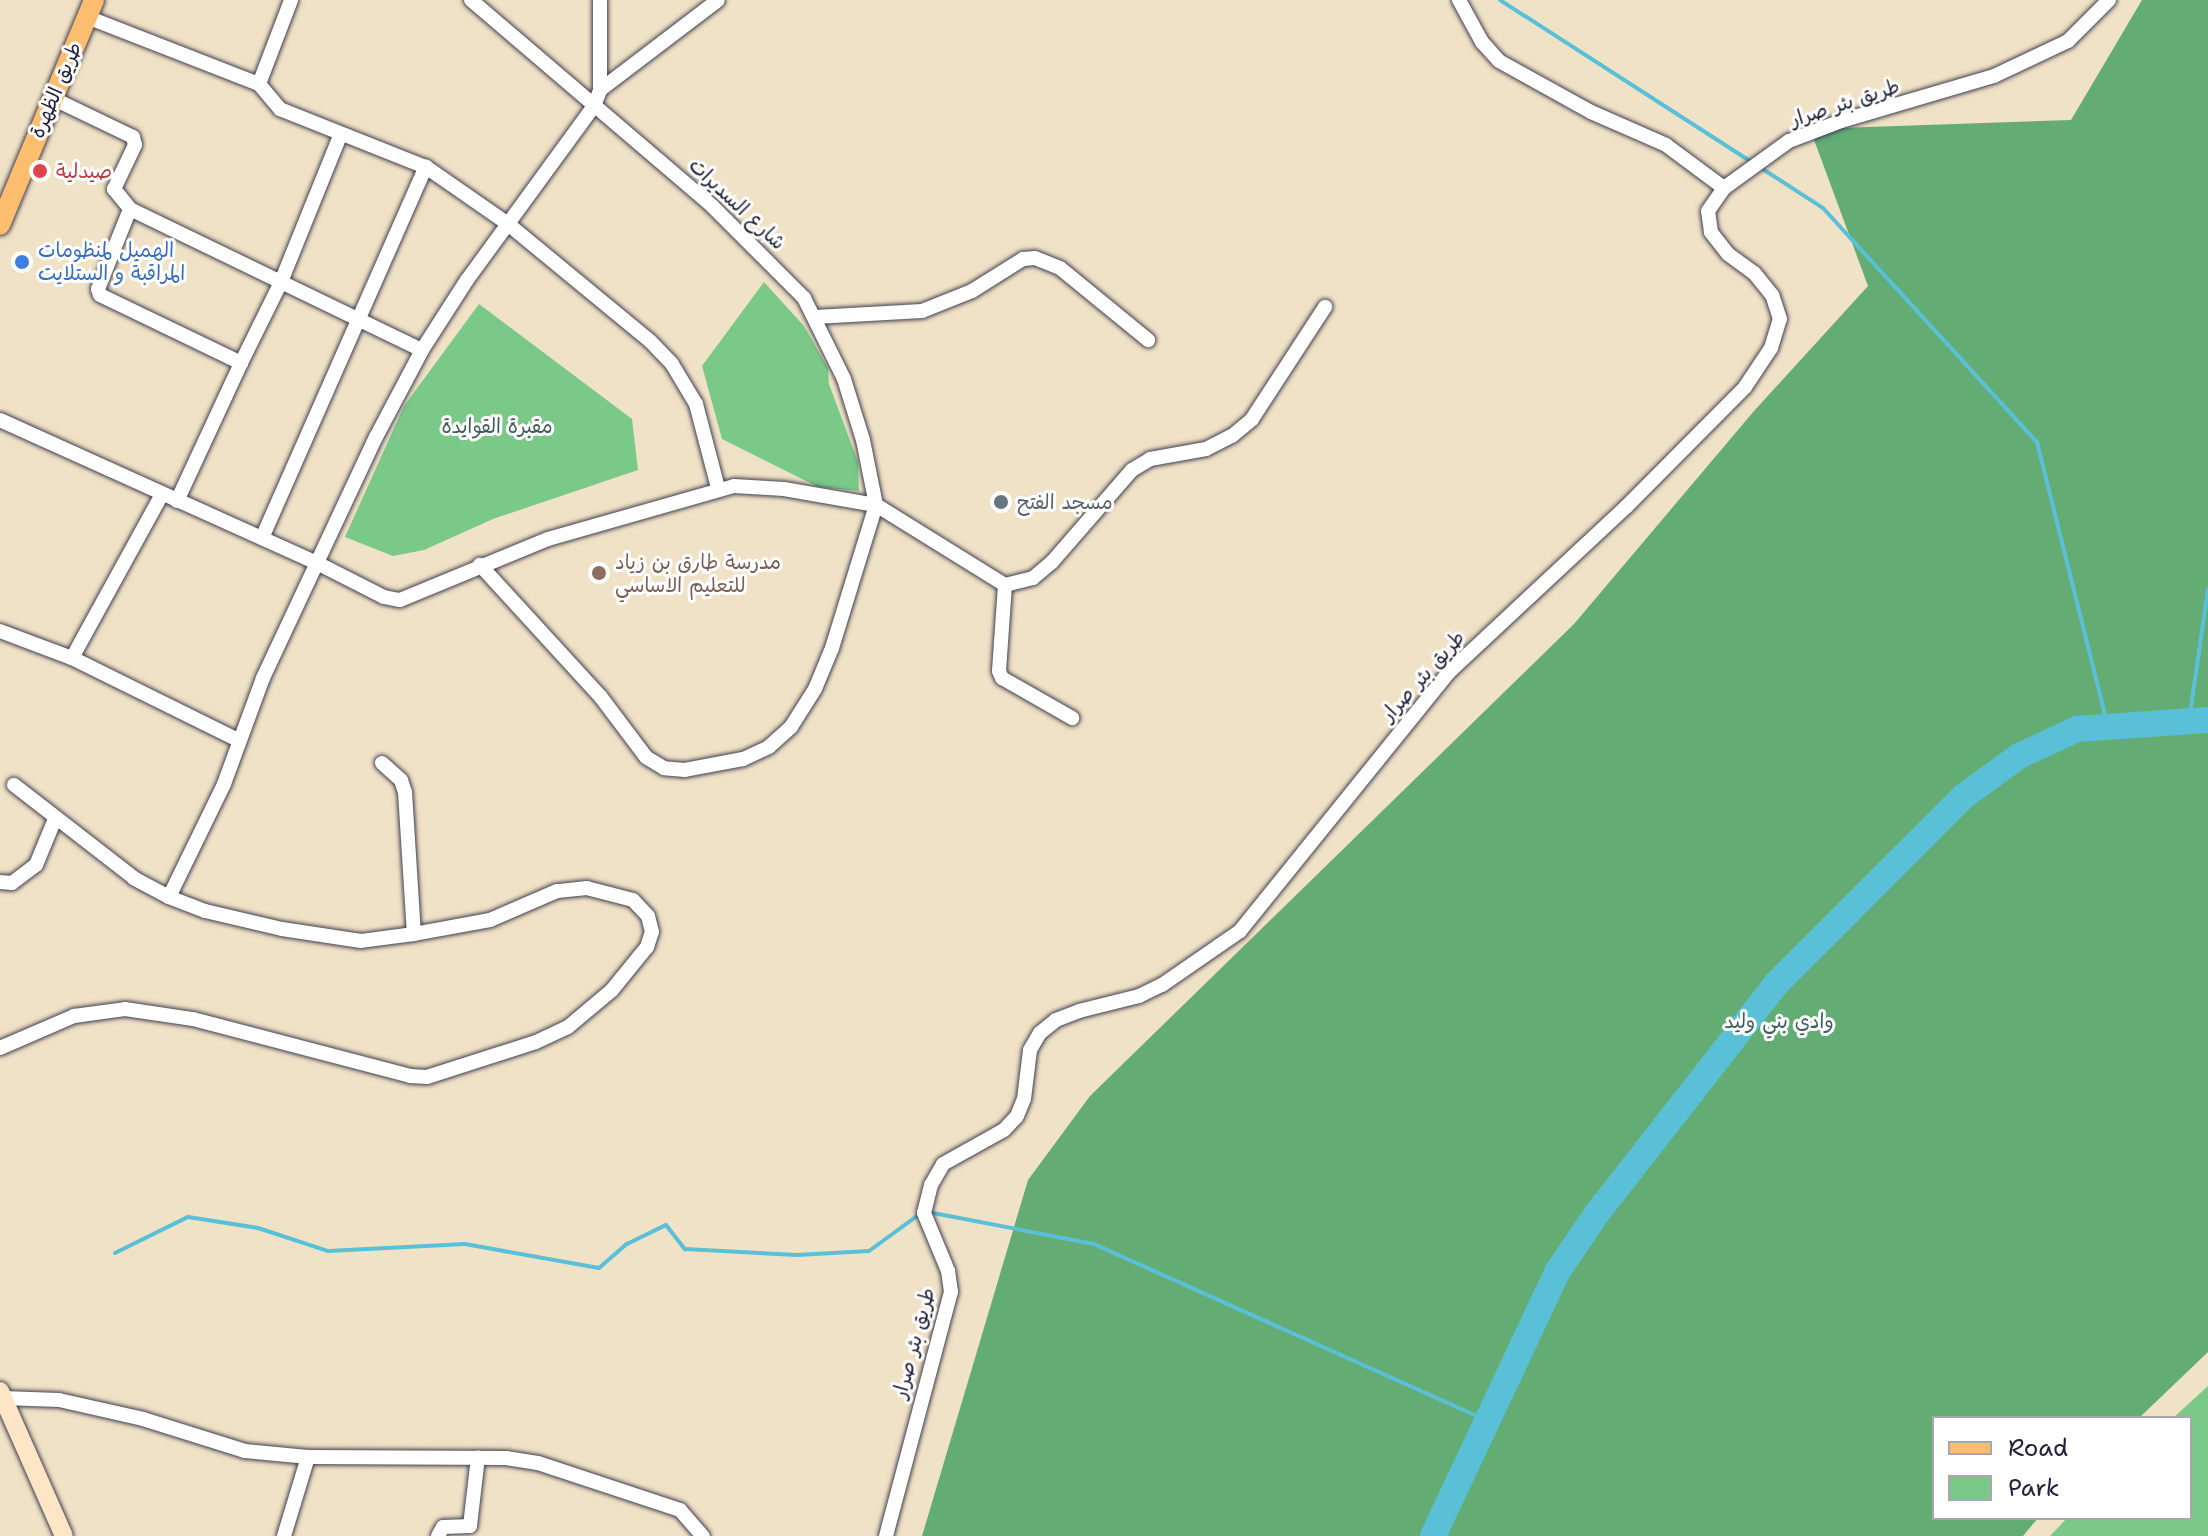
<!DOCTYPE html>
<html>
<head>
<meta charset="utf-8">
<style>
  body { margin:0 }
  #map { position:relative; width:2208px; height:1536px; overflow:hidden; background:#f0e2c6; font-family:"Shantell Sans","Playpen Sans Arabic",sans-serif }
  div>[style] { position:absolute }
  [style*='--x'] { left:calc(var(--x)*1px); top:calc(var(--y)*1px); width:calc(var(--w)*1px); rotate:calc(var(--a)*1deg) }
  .green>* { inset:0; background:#7ac989 }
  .forest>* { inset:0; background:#63ad75 }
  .stream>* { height:4px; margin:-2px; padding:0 2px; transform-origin:2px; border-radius:2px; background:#5ac0d8 }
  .river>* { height:26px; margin:-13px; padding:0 13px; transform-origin:13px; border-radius:13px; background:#5ac0d8 }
  .roads { filter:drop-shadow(0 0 2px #413f50) drop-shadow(0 0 2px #413f50) }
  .street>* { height:14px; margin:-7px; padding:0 7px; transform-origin:7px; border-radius:7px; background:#fff }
  .secondary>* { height:18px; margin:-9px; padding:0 9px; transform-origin:9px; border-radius:9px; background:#fee5c5 }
  .primary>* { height:20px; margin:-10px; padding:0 10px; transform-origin:10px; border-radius:10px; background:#fcbd6f }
  .dots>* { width:22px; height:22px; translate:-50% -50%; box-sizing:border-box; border:4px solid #fff; border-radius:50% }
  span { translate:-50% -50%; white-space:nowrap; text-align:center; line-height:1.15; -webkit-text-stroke:6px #fff; paint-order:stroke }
  .street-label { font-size:20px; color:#22223b }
  .health-label { font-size:20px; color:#be3a42 }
  .left { translate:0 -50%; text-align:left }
  .shop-label { font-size:20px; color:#366cbe }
  .park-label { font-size:20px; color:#415c56 }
  .worship-label { font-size:20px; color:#5b616d }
  .education-label { font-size:20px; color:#785e54 }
  .legend { position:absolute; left:1932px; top:1416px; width:260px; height:104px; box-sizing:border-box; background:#fff; border:2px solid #a7a7b1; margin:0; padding:10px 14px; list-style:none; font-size:24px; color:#22223b }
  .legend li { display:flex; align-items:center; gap:16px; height:40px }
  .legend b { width:40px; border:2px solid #a7a7b1 }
</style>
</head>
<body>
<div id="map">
  <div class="green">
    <i style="clip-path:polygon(764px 282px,804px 326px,828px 368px,829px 384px,858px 462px,859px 491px,818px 487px,722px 439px,702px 366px)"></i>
    <i style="clip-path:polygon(479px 304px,632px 419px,638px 470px,493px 519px,424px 550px,393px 556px,345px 537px,404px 406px)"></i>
    <i style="clip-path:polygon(2208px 1386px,2208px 1536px,2050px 1536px,2067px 1518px,2190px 1518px,2190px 1418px,2173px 1418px)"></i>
  </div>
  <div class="forest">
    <i style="clip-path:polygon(2142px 0,2208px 0,2208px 1352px,2139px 1418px,1934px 1418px,1934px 1518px,2038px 1518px,2023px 1536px,922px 1536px,1028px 1180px,1090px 1096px,1574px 624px,1754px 411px,1868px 286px,1810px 129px,2071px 120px)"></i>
  </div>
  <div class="stream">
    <i style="--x:1500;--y:0;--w:301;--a:32.8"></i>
    <i style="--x:1761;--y:168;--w:74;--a:32.8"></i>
    <i style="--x:1823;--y:208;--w:317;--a:47.6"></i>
    <i style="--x:2037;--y:442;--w:294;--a:76"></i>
    <i style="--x:2189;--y:721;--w:133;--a:-81.8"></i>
    <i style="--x:928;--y:1212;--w:169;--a:10.9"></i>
    <i style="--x:1094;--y:1244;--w:430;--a:24.2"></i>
    <i style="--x:115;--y:1253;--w:81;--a:-26.3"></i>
    <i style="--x:188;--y:1217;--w:71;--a:8.9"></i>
    <i style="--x:258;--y:1228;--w:74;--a:18.2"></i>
    <i style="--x:328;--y:1251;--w:137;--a:-2.9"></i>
    <i style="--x:465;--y:1244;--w:136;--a:10.2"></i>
    <i style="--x:599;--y:1268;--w:37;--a:-41"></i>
    <i style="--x:627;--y:1244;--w:43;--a:-26"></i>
    <i style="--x:666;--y:1225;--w:31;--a:52"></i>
    <i style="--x:685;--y:1249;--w:112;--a:3.1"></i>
    <i style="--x:797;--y:1255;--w:72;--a:-3.2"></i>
    <i style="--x:869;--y:1251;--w:63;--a:-36"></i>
  </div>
  <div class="river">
    <i style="--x:1433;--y:1536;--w:292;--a:-64.8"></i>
    <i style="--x:1557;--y:1272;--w:73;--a:-55.7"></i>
    <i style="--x:1598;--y:1212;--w:289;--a:-52"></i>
    <i style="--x:1776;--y:984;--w:266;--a:-45"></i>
    <i style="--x:1964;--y:796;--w:68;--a:-36"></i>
    <i style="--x:2019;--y:756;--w:64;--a:-25"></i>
    <i style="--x:2077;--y:729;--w:131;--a:-3.9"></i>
  </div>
  <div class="roads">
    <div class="street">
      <i style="--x:471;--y:0;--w:318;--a:40.5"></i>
      <i style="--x:713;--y:207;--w:129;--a:45"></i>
      <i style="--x:804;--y:298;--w:90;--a:63.7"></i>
      <i style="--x:844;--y:379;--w:64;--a:72.7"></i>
      <i style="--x:863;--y:440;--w:66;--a:78.7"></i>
      <i style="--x:876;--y:505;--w:150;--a:107.1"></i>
      <i style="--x:832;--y:648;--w:44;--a:112.5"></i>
      <i style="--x:815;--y:689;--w:45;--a:122.3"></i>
      <i style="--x:791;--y:727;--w:30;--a:138"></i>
      <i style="--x:769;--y:747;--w:29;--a:155"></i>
      <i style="--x:743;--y:759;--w:59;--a:169.3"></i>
      <i style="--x:685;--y:770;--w:21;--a:-175"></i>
      <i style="--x:664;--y:768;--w:21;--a:-149"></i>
      <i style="--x:646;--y:757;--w:76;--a:-127"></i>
      <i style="--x:600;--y:696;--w:178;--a:-132.5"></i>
      <i style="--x:1459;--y:0;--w:48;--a:61.3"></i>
      <i style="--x:1482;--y:42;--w:25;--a:48"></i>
      <i style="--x:1499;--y:61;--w:105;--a:29"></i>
      <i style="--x:1591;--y:112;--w:82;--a:23.7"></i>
      <i style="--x:1666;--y:145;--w:72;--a:36.6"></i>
      <i style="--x:87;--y:17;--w:185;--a:21.3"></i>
      <i style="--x:259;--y:84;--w:33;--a:50"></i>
      <i style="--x:280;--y:109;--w:157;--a:21.7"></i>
      <i style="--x:426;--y:167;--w:100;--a:34.8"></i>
      <i style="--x:508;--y:224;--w:185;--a:39.5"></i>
      <i style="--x:651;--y:342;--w:30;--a:46"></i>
      <i style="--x:672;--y:364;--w:47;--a:59"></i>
      <i style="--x:696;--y:404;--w:87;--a:75.3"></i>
      <i style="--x:259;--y:84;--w:90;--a:-69.1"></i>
      <i style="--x:600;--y:90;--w:148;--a:-37.3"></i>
      <i style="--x:52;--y:98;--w:90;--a:25.7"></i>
      <i style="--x:133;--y:137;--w:8;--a:76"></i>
      <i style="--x:135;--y:145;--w:49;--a:115.5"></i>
      <i style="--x:114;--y:189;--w:26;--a:51"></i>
      <i style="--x:130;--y:209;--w:324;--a:25.8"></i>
      <i style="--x:130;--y:209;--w:86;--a:111.8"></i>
      <i style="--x:98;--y:289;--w:6;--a:72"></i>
      <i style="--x:100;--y:295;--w:157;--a:25.7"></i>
      <i style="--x:241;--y:363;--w:90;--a:-63.7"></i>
      <i style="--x:281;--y:282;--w:157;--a:-68"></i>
      <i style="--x:815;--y:317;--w:107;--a:-3.2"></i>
      <i style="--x:922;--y:311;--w:54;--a:-21.8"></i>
      <i style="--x:972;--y:291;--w:60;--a:-32.1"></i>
      <i style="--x:1023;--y:259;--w:12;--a:-5"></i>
      <i style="--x:1035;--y:258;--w:27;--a:22"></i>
      <i style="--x:1060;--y:268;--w:114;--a:39.3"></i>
      <i style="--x:0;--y:420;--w:348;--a:24.3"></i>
      <i style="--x:317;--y:563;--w:75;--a:26.9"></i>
      <i style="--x:384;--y:597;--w:16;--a:11"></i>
      <i style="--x:400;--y:600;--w:160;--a:-22.4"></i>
      <i style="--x:548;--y:539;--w:193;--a:-15.9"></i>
      <i style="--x:734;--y:486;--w:50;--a:3.4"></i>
      <i style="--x:784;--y:489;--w:93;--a:9.9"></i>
      <i style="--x:876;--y:505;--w:152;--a:31.8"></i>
      <i style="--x:1005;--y:585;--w:29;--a:-14"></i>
      <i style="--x:1033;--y:578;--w:25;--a:-40"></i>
      <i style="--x:1052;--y:562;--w:122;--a:-49"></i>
      <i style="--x:1132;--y:470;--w:21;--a:-31"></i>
      <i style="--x:1150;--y:459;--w:57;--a:-10.1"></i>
      <i style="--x:1206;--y:449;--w:29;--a:-27"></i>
      <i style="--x:1232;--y:436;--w:26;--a:-40"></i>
      <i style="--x:1252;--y:419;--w:134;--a:-56.9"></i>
      <i style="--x:177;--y:501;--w:152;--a:-65.1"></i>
      <i style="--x:262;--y:538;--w:406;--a:-66.2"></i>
      <i style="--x:1005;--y:585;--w:86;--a:94"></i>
      <i style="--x:999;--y:671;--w:8;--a:67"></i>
      <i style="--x:1002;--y:678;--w:81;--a:29.7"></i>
      <i style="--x:0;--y:631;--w:77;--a:20.6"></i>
      <i style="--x:72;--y:658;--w:187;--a:-61.2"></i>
      <i style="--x:72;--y:658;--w:185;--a:26.3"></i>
      <i style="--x:382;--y:763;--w:25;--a:42"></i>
      <i style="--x:401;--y:780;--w:13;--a:72"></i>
      <i style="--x:405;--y:792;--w:142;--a:86.4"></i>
      <i style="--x:0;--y:882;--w:12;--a:5"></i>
      <i style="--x:12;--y:883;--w:30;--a:-37"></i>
      <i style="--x:36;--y:865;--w:50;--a:-67.6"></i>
      <i style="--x:169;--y:897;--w:126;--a:-64"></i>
      <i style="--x:224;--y:784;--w:113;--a:-69.8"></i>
      <i style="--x:263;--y:678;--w:266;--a:-64.9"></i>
      <i style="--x:376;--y:437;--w:98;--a:-62.1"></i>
      <i style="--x:422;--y:350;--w:83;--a:-57.3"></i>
      <i style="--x:467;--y:280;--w:215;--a:-53.9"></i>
      <i style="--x:594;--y:106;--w:17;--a:-69"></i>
      <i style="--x:600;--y:90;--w:90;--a:-90"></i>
      <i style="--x:0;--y:1048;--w:81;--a:-23.4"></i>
      <i style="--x:74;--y:1016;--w:51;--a:-7.8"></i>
      <i style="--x:125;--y:1009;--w:69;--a:8.4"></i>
      <i style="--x:193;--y:1019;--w:224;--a:14.7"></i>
      <i style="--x:410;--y:1076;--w:17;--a:3"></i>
      <i style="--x:427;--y:1077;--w:114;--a:-17.8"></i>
      <i style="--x:536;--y:1042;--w:35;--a:-25"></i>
      <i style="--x:568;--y:1027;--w:57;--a:-40.1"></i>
      <i style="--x:612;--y:990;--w:55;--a:-50.9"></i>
      <i style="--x:647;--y:947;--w:16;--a:-72"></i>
      <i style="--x:652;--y:932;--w:16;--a:-104"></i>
      <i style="--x:648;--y:916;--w:22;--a:-133"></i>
      <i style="--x:633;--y:900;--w:48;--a:-165.4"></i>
      <i style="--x:587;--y:888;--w:30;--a:174"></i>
      <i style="--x:557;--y:891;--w:73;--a:156.6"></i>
      <i style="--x:490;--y:920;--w:77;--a:169.6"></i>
      <i style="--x:414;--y:934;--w:53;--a:172.5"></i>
      <i style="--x:361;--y:941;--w:80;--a:-171.4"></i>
      <i style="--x:282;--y:929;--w:79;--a:-166.8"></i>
      <i style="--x:205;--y:911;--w:39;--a:-159"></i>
      <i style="--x:169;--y:897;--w:40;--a:-152"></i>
      <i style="--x:134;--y:878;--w:152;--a:-142.2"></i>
      <i style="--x:3;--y:1398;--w:56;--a:2"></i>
      <i style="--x:59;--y:1400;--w:86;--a:12.7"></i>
      <i style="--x:143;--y:1419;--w:107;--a:17.4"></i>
      <i style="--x:245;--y:1451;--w:63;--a:5.4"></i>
      <i style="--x:308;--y:1457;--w:83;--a:106.9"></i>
      <i style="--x:308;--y:1457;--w:198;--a:0.3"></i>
      <i style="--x:506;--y:1458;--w:32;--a:9"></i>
      <i style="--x:538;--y:1463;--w:150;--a:18.3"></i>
      <i style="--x:680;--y:1510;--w:35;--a:49"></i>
      <i style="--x:438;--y:1536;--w:10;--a:-61"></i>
      <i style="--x:443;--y:1527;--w:27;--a:-2"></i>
      <i style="--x:470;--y:1526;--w:69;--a:-83.4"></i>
      <i style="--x:886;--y:1536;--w:253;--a:-75.1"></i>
      <i style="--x:951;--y:1292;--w:21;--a:-98"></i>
      <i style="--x:948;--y:1271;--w:63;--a:-112.5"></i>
      <i style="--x:924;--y:1213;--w:29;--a:-76"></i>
      <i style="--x:931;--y:1185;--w:24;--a:-60"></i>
      <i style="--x:943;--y:1164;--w:70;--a:-29.1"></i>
      <i style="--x:1004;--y:1130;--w:19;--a:-47"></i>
      <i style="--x:1017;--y:1116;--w:18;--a:-68"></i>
      <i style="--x:1024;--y:1099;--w:49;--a:-83"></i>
      <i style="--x:1030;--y:1050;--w:20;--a:-60"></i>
      <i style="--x:1040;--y:1033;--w:21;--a:-39"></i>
      <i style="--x:1056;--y:1020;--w:25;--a:-21"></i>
      <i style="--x:1079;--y:1011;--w:62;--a:-14"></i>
      <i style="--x:1139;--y:996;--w:25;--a:-26"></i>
      <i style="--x:1162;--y:985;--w:95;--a:-34.7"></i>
      <i style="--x:1240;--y:931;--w:334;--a:-51.1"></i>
      <i style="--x:1450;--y:671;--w:241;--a:-43"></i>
      <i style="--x:1626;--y:507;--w:169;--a:-45.2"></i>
      <i style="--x:1745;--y:387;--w:47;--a:-56.3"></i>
      <i style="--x:1771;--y:348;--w:30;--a:-73"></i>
      <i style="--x:1780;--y:319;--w:25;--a:-108"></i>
      <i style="--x:1772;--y:295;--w:28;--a:-129"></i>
      <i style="--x:1754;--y:273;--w:32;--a:-144"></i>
      <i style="--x:1728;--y:254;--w:28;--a:-128"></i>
      <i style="--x:1711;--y:232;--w:21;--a:-98"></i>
      <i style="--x:1708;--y:211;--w:28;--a:-55"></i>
      <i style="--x:1724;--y:188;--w:80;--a:-35.9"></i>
      <i style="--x:1789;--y:141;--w:56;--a:-21"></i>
      <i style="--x:1841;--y:121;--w:159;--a:-16.4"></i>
      <i style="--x:1994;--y:76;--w:82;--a:-25.3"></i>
      <i style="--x:2068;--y:41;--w:58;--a:-45"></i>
    </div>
    <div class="secondary">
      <i style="--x:0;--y:1391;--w:158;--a:66.2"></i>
    </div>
    <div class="primary">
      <i style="--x:0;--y:225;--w:244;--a:-67.3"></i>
    </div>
  </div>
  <div class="dots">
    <i style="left:40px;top:171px;background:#e0444e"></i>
    <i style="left:22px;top:262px;background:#3f7fe0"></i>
    <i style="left:1001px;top:502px;background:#6b7280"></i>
    <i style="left:599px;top:573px;background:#8d6e63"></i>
  </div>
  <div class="street-label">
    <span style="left:56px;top:90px;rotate:-67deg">طريق الظهرة</span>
    <span style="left:1845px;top:103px;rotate:-18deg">طريق بئر صرار</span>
    <span style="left:737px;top:204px;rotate:43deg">شارع السديرات</span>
    <span style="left:1423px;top:676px;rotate:-48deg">طريق بئر صرار</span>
    <span style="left:914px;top:1343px;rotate:-75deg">طريق بئر صرار</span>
  </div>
  <div class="health-label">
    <span class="left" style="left:56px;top:171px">صيدلية</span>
  </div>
  <div class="shop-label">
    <span class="left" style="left:38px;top:262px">الهميل لمنظومات<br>المراقبة و الستلايت</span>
  </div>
  <div class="park-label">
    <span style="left:497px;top:426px">مقبرة القوايدة</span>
    <span style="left:1779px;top:1021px">وادي بني وليد</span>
  </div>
  <div class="worship-label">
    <span class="left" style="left:1017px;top:502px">مسجد الفتح</span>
  </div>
  <div class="education-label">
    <span class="left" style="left:615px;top:574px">مدرسة طارق بن زياد<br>للتعليم الاساسي</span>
  </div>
  <ul class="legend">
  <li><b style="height:10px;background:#fcbd6f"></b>Road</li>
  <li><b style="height:22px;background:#7ac989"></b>Park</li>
  </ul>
</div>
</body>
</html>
